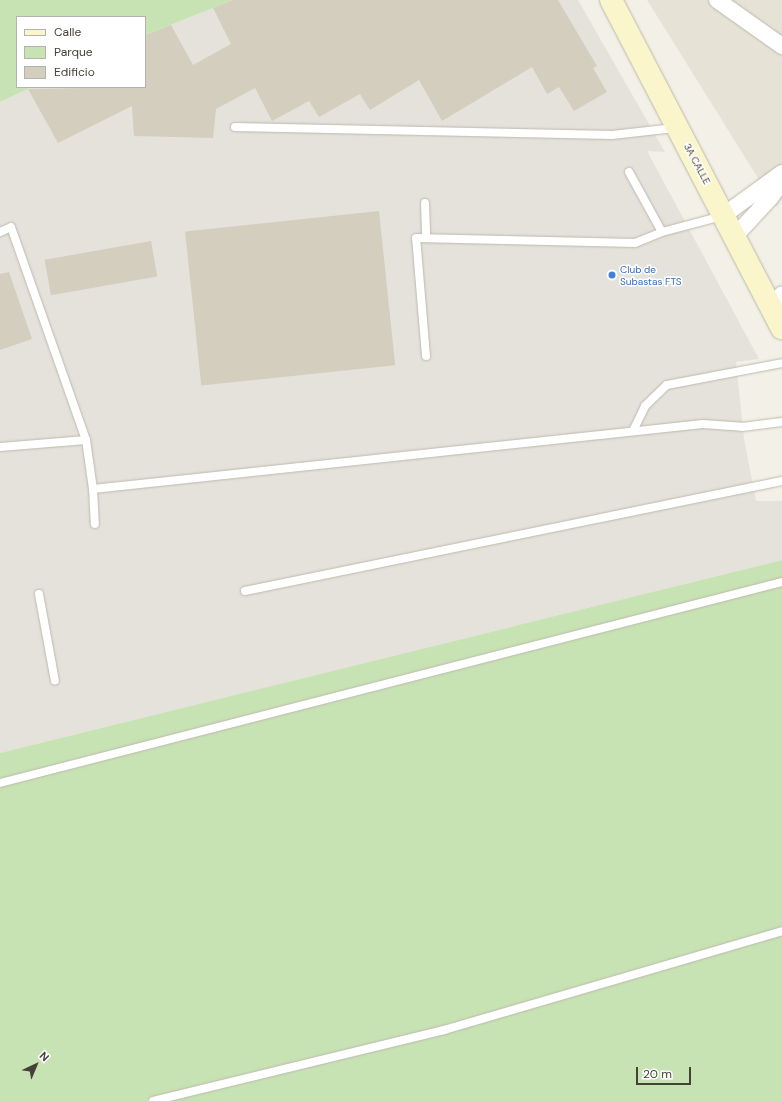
<!DOCTYPE html>
<html>
<head>
<meta charset="utf-8">
<style>
  body { margin:0 }
  #map { position:relative; width:782px; height:1101px; overflow:hidden; background:#f2f0e7; font-family:"DM Sans",sans-serif }
  div>[style] { position:absolute }
  [style*='--x'] { left:calc(var(--x)*1px); top:calc(var(--y)*1px); width:calc(var(--w)*1px); rotate:calc(var(--a)*1deg) }
  .residential>* { inset:0; background:#e6e3d6 }
  .industrial>* { inset:0; background:#e5e2dc }
  .green>* { inset:0; background:#c7e3b4 }
  .building>* { inset:0; background:#d3cebe; transform-origin:0 0 }
  .roads { filter:drop-shadow(0 0 1px #bdb9ab) drop-shadow(0 0 1px #bdb9ab) }
  .lane>* { height:8px; margin:-4px; padding:0 4px; transform-origin:4px; border-radius:4px; background:#fff }
  .street>* { height:16px; margin:-8px; padding:0 8px; transform-origin:8px; border-radius:8px; background:#fff }
  .secondary>* { height:22px; margin:-11px; padding:0 11px; transform-origin:11px; border-radius:11px; background:#faf5ca }
  .dots>* { width:11px; height:11px; translate:-50% -50%; box-sizing:border-box; border:2px solid #fff; border-radius:50% }
  span { translate:-50% -50%; white-space:nowrap; text-align:center; line-height:1.15; -webkit-text-stroke:3px #fff; paint-order:stroke }
  .street-label { font-size:10px; color:#454137 }
  .shop-label { font-size:10px; color:#366cbe }
  .left { translate:0 -50%; text-align:left }
  .legend { position:absolute; left:16px; top:16px; width:130px; height:72px; box-sizing:border-box; background:#fff; border:1px solid #b5b3af; margin:0; padding:5px 7px; list-style:none; font-size:12px; color:#454137 }
  .legend li { display:flex; align-items:center; gap:8px; height:20px }
  .legend b { width:20px; border:1px solid #b5b3af }
  .north { position:absolute; left:16px; top:1045px; width:40px; height:40px; -webkit-text-stroke:3px #fff; paint-order:stroke; rotate:44deg; font-size:11px; font-weight:700; line-height:16px; text-align:center; color:#454137 }
  .north::after { content:''; display:block; margin:auto; width:14px; height:18px; background:#454137; clip-path:polygon(50% 0,100% 100%,50% 72%,0 100%) }
  .scale { position:absolute; left:636px; top:1067px; width:55px; height:18px; box-sizing:border-box; border:2px solid #454137; border-top:0; padding-left:5px; font-size:12px; line-height:14px; white-space:nowrap; color:#454137; -webkit-text-stroke:3px #fff; paint-order:stroke }
</style>
</head>
<body>
<div id="map">
  <div class="residential">
    <i style="clip-path:polygon(647px 0,782px 0,782px 199px,776px 207px)"></i>
  </div>
  <div class="industrial">
    <i style="clip-path:polygon(233px 0,578px 0,665px 152px,647px 151px,759px 359px,736px 362px,744px 439px,756px 501px,782px 501px,782px 560px,0 753px,0 102px,32px 87px,145px 87px,145px 35px)"></i>
  </div>
  <div class="green">
    <i style="clip-path:polygon(0 0,233px 0,145px 35px,145px 17px,17px 17px,17px 87px,32px 87px,0 102px)"></i>
    <i style="clip-path:polygon(782px 560px,782px 1101px,0 1101px,0 753px)"></i>
  </div>
  <div class="building">
    <i style="clip-path:polygon(233px 0,558px 0,597px 66px,593px 68px,607px 92px,574px 111px,559px 87px,547px 94px,532px 67px,442px 121px,419px 80px,370px 110px,360px 94px,319px 117px,309px 101px,272px 121px,255px 88px,216px 109px,213px 138px,134px 136px,132px 106px,58px 143px,28px 89px,145px 87px,145px 35px,171px 25px,193px 65px,231px 44px,213px 8px)"></i>
    <i style="left:379px;top:211px;width:155px;height:195px;rotate:84deg"></i>
    <i style="left:151px;top:241px;width:36px;height:108px;rotate:80deg"></i>
    <i style="clip-path:polygon(9px 272px,32px 339px,0 350px,0 274px)"></i>
  </div>
  <div class="roads">
    <div class="lane">
      <i style="--x:235;--y:127;--w:377;--a:1.2"></i>
      <i style="--x:612;--y:135;--w:63;--a:-6.3"></i>
      <i style="--x:629;--y:172;--w:68;--a:61.2"></i>
      <i style="--x:662;--y:232;--w:62;--a:-14.9"></i>
      <i style="--x:425;--y:203;--w:35;--a:88"></i>
      <i style="--x:0;--y:232;--w:12;--a:-24"></i>
      <i style="--x:11;--y:227;--w:226;--a:70.6"></i>
      <i style="--x:86;--y:440;--w:86;--a:175.3"></i>
      <i style="--x:426;--y:356;--w:118;--a:-94.8"></i>
      <i style="--x:416;--y:238;--w:219;--a:1.3"></i>
      <i style="--x:635;--y:243;--w:29;--a:-22"></i>
      <i style="--x:633;--y:431;--w:28;--a:-64"></i>
      <i style="--x:645;--y:406;--w:30;--a:-44"></i>
      <i style="--x:667;--y:385;--w:117;--a:-10.8"></i>
      <i style="--x:86;--y:440;--w:49;--a:81.9"></i>
      <i style="--x:93;--y:489;--w:613;--a:-6.08"></i>
      <i style="--x:703;--y:424;--w:39;--a:4"></i>
      <i style="--x:742;--y:427;--w:40;--a:-7.1"></i>
      <i style="--x:93;--y:489;--w:35;--a:87"></i>
      <i style="--x:245;--y:591;--w:548;--a:-11.58"></i>
      <i style="--x:39;--y:594;--w:88;--a:79.6"></i>
      <i style="--x:0;--y:783;--w:807;--a:-14.41"></i>
      <i style="--x:153;--y:1101;--w:300;--a:-13.7"></i>
      <i style="--x:444;--y:1030;--w:352;--a:-16.3"></i>
    </div>
    <div class="street">
      <i style="--x:717;--y:0;--w:80;--a:35.3"></i>
      <i style="--x:724;--y:215;--w:72;--a:-35.9"></i>
      <i style="--x:735;--y:236;--w:53;--a:-47.3"></i>
      <i style="--x:771;--y:197;--w:19;--a:-55"></i>
      <i style="--x:772;--y:307;--w:16;--a:-52"></i>
    </div>
    <div class="secondary">
      <i style="--x:611;--y:0;--w:370;--a:62.5"></i>
    </div>
  </div>
  <div class="dots">
    <i style="left:612px;top:275px;background:#3f7fe0"></i>
  </div>
  <div class="street-label">
    <span style="left:697px;top:164px;rotate:62deg">3A CALLE</span>
  </div>
  <div class="shop-label">
    <span class="left" style="left:620px;top:275px">Club de<br>Subastas FTS</span>
  </div>
  <ul class="legend">
  <li><b style="height:5px;background:#faf5ca"></b>Calle</li>
  <li><b style="height:11px;background:#c7e3b4"></b>Parque</li>
  <li><b style="height:11px;background:#d3cebe"></b>Edificio</li>
  </ul>
  <div class="north">N</div>
  <div class="scale">20 m</div>
</div>
</body>
</html>
